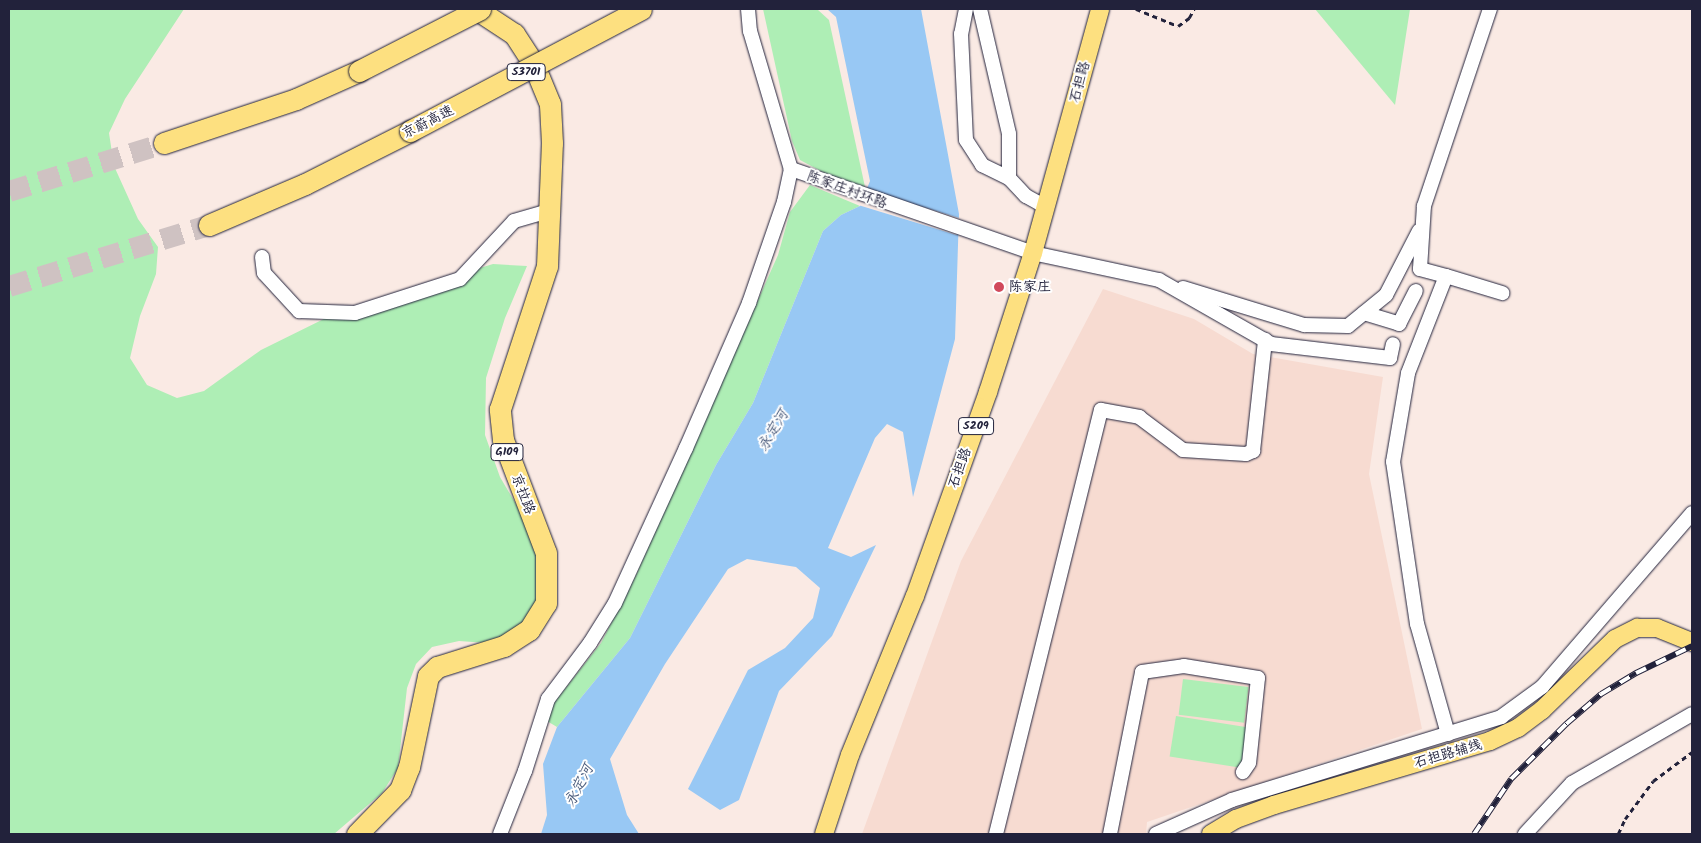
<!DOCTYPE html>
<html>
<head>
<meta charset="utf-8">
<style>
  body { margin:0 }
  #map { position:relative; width:1701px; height:843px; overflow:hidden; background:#faeae4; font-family:Kalam,"LXGW WenKai TC",sans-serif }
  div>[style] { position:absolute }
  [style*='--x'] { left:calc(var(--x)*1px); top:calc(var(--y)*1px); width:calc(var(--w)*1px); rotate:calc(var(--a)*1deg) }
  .built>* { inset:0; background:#f7dbd1 }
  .green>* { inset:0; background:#aeeeb5; transform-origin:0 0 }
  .water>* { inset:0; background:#98c8f4 }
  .pier>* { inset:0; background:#faeae4; transform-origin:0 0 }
  .highway-tunnel>* { height:21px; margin-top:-10.5px; transform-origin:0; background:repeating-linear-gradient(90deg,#cfc2c2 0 21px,transparent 0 32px) }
  .path>* { height:2.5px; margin-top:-1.25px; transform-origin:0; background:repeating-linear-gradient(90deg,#22223b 0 5px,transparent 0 9px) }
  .roads { filter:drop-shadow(0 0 1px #22223b) drop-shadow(0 0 1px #22223b) }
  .minor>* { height:14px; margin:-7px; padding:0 7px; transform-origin:7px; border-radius:7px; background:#fff }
  .major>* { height:18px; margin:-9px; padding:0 9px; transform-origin:9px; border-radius:9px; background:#fde080 }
  .highway>* { height:21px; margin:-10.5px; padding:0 10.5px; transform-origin:10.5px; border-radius:10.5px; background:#fde080 }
  .rail>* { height:5.5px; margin-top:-2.75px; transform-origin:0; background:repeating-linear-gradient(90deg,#fff 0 11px,#22223b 0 22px); box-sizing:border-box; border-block:1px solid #22223b }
  .bridges { filter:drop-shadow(0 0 1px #22223b) drop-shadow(0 0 1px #22223b) }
  .highway-bridge>* { height:21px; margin:-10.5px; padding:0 10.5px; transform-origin:10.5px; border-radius:10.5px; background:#fde080 }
  .dots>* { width:14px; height:14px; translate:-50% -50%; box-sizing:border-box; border:2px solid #fff; border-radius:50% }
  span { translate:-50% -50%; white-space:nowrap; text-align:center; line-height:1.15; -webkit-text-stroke:4px #fff; paint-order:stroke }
  .shield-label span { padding:1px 4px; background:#fff; border:1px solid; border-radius:4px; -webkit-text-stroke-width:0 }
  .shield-label { font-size:12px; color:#22223b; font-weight:700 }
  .street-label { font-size:14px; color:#22223b }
  .poi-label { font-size:14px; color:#22223b }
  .left { translate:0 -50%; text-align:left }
  .water-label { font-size:15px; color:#4b5c7c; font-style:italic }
  .frame { position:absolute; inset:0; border:10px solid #22223b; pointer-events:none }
</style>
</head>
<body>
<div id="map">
  <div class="built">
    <i style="clip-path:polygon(1103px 289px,1194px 319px,1253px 354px,1383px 377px,1369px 474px,1422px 729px,1147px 822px,1146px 834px,862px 834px,961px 561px)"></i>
  </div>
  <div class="green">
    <i style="clip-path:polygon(9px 9px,184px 9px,125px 99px,109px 133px,114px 166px,138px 219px,158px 247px,156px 274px,140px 316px,130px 358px,147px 385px,177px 398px,204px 391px,261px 350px,342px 310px,493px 264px,527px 266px,505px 318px,486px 378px,485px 435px,500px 477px,526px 521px,538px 562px,538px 604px,516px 633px,487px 643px,459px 641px,432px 647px,416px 664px,407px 688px,398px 768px,382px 793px,334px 834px,9px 834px)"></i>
    <i style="clip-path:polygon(763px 9px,817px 9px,829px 20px,865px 187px,832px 177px,800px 160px,792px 141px)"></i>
    <i style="clip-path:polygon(1315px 9px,1410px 9px,1395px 105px)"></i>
    <i style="clip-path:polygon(810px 185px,860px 206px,841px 215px,823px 231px,753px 403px,716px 465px,630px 638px,557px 727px,542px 718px,601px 643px,636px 575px,778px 255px,790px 212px)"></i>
    <i style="left:1183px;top:679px;width:66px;height:36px;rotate:7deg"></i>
    <i style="left:1176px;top:716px;width:72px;height:41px;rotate:9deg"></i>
  </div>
  <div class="water">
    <i style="clip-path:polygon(827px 9px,921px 9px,959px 214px,955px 339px,913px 497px,903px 432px,887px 424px,875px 438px,828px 548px,851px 557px,876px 545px,832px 636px,779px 691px,739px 800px,720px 810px,688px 789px,748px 670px,785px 648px,813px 618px,820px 588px,796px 567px,747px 559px,728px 569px,665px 664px,610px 759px,627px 815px,639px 834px,541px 834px,547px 815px,543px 764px,557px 727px,630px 638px,716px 465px,753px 403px,823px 231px,841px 215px,860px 206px,870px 181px,836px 17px)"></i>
  </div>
  <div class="pier">
    <i style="left:864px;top:189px;width:102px;height:17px;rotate:17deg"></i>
  </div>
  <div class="highway-tunnel">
    <i style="--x:9;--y:191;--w:162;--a:-17.2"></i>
    <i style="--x:9;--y:286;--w:209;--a:-17"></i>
  </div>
  <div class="path">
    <i style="--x:1136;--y:9;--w:45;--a:22"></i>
    <i style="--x:1178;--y:26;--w:14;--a:-36"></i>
    <i style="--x:1189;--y:18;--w:10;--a:-61"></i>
    <i style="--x:1618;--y:834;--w:17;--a:-65"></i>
    <i style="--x:1625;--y:819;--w:47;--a:-53.6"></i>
    <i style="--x:1653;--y:781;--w:49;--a:-36.6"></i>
  </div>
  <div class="roads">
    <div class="minor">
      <i style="--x:748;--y:9;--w:22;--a:85"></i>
      <i style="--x:750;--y:31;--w:144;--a:73.5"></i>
      <i style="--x:791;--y:169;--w:256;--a:19.1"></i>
      <i style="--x:1033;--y:253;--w:129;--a:12.1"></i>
      <i style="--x:1159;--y:280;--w:129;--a:29.7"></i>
      <i style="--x:1271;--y:344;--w:120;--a:6.7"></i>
      <i style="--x:1390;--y:358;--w:14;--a:-78"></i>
      <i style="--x:966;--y:9;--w:25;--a:101"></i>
      <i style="--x:961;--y:34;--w:106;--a:87.3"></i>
      <i style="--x:966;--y:140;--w:30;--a:57"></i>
      <i style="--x:982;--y:165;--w:30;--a:26"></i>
      <i style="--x:980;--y:9;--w:128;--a:76.9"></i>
      <i style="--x:1009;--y:134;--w:44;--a:90"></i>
      <i style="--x:1009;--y:178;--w:25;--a:47"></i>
      <i style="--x:1026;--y:196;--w:23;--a:29"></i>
      <i style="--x:262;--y:257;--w:16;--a:83"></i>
      <i style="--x:264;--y:273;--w:52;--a:47.4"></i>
      <i style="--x:299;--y:311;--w:56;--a:2"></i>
      <i style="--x:355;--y:313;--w:110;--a:-17.9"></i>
      <i style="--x:460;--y:279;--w:79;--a:-47"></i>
      <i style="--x:514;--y:221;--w:36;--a:-16"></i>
      <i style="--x:1446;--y:276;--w:59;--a:16.9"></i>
      <i style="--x:1183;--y:288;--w:127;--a:17"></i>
      <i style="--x:1304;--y:325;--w:44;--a:1.3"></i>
      <i style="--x:1348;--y:326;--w:49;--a:-39.2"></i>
      <i style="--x:1386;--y:295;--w:72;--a:-62.7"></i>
      <i style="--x:1364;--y:313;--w:37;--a:17"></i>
      <i style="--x:1399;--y:324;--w:37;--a:-63"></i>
      <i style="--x:1448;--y:734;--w:114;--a:-105.7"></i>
      <i style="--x:1417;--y:624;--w:164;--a:-98.4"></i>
      <i style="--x:1393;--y:462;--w:90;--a:-80.4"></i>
      <i style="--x:1408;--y:373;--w:104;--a:-68.6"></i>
      <i style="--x:1446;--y:276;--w:27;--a:-165"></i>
      <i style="--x:1420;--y:269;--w:63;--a:-86.4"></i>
      <i style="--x:1424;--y:206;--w:208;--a:-71.5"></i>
      <i style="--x:500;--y:834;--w:68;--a:-68.4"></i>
      <i style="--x:525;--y:771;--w:76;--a:-72.3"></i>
      <i style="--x:548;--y:699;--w:70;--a:-53.1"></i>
      <i style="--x:590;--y:643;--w:47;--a:-58"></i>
      <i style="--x:615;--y:603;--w:170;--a:-65.4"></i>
      <i style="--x:686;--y:448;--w:158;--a:-66.5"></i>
      <i style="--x:749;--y:303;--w:107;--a:-70.9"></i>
      <i style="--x:784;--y:202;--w:34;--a:-78"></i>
      <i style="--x:996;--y:834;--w:437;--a:-76.1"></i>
      <i style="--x:1101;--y:410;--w:39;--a:10"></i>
      <i style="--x:1139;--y:417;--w:55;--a:36.9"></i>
      <i style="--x:1183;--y:450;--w:63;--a:3.6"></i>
      <i style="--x:1246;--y:454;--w:8;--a:-23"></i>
      <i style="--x:1253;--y:451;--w:112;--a:-83.8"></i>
      <i style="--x:1110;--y:834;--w:165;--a:-78.8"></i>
      <i style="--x:1142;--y:672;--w:42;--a:-8.1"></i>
      <i style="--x:1184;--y:666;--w:75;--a:9.2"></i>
      <i style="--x:1258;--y:678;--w:85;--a:96"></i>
      <i style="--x:1249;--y:763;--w:11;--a:124"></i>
      <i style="--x:1156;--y:834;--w:83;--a:-24.1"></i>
      <i style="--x:1232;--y:800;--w:282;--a:-17.1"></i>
      <i style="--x:1501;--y:717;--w:51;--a:-36.2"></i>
      <i style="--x:1542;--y:687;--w:230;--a:-49.2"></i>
      <i style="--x:1525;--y:834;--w:69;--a:-47.3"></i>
      <i style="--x:1572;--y:783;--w:138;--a:-29.9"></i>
    </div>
    <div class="major">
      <i style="--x:824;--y:834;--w:83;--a:-71.8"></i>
      <i style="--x:850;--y:755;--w:172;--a:-67.8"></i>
      <i style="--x:915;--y:596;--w:217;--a:-70.3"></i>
      <i style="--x:988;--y:392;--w:146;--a:-72.1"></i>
      <i style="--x:1033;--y:253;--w:253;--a:-74.6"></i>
      <i style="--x:1211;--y:834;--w:29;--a:-31"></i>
      <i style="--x:1236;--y:819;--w:40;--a:-20.2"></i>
      <i style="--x:1274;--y:805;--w:225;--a:-16.5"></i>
      <i style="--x:1490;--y:741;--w:31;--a:-25"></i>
      <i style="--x:1518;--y:728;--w:30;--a:-37"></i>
      <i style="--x:1542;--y:710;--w:102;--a:-44.2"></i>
      <i style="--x:1615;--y:639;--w:25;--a:-27"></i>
      <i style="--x:1637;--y:628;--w:20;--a:0"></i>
      <i style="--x:1657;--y:628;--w:38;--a:22"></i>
    </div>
    <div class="highway">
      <i style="--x:164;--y:143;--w:139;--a:-18.4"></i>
      <i style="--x:296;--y:99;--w:69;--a:-24"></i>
      <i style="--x:209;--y:225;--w:104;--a:-23.1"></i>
      <i style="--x:305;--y:184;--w:118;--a:-26.8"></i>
      <i style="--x:357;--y:834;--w:62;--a:-45.7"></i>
      <i style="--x:400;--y:790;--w:25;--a:-69"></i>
      <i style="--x:409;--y:767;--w:93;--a:-78.2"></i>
      <i style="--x:428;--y:676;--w:13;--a:-45"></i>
      <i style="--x:437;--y:667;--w:70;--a:-17.4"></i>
      <i style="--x:504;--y:646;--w:30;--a:-33"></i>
      <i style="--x:529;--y:630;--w:32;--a:-58"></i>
      <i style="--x:546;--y:603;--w:50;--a:-90"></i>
      <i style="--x:546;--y:553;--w:121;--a:-110.8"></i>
      <i style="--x:503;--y:440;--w:31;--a:-96"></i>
      <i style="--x:500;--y:409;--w:151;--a:-71.8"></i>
      <i style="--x:547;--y:266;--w:123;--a:-87.7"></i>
      <i style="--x:552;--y:143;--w:39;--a:-93"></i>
      <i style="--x:550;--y:104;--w:44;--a:-112.5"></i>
      <i style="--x:533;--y:63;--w:35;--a:-123"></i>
      <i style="--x:514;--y:34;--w:45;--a:-146.7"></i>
    </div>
  </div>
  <div class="rail">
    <i style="--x:1474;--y:834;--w:66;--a:-56.1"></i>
    <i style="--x:1511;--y:779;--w:78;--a:-45"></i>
    <i style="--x:1566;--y:724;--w:46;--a:-40.6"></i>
    <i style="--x:1601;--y:694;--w:41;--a:-31"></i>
    <i style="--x:1636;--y:673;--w:62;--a:-25.7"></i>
  </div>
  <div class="bridges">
    <div class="highway-bridge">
      <i style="--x:359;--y:71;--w:136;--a:-27.1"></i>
      <i style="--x:410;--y:131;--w:261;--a:-27.8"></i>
    </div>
  </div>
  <div class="dots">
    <i style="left:999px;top:287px;background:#d1495b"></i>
  </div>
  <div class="shield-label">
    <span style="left:526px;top:72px">S3701</span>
    <span style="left:976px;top:426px">S209</span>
    <span style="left:507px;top:452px">G109</span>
  </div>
  <div class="street-label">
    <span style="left:1080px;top:82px;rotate:-75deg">石担路</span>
    <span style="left:428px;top:122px;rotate:-27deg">京蔚高速</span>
    <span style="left:847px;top:190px;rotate:20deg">陈家庄村环路</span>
    <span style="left:960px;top:468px;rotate:-70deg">石担路</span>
    <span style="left:523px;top:494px;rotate:69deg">京拉路</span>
    <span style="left:1448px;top:754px;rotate:-16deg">石担路辅线</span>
  </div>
  <div class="poi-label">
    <span class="left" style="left:1009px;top:287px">陈家庄</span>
  </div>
  <div class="water-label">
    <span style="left:774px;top:431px;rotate:-59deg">永定河</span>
    <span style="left:580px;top:786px;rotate:-63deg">永定河</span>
  </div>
  <div class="frame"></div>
</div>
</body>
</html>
